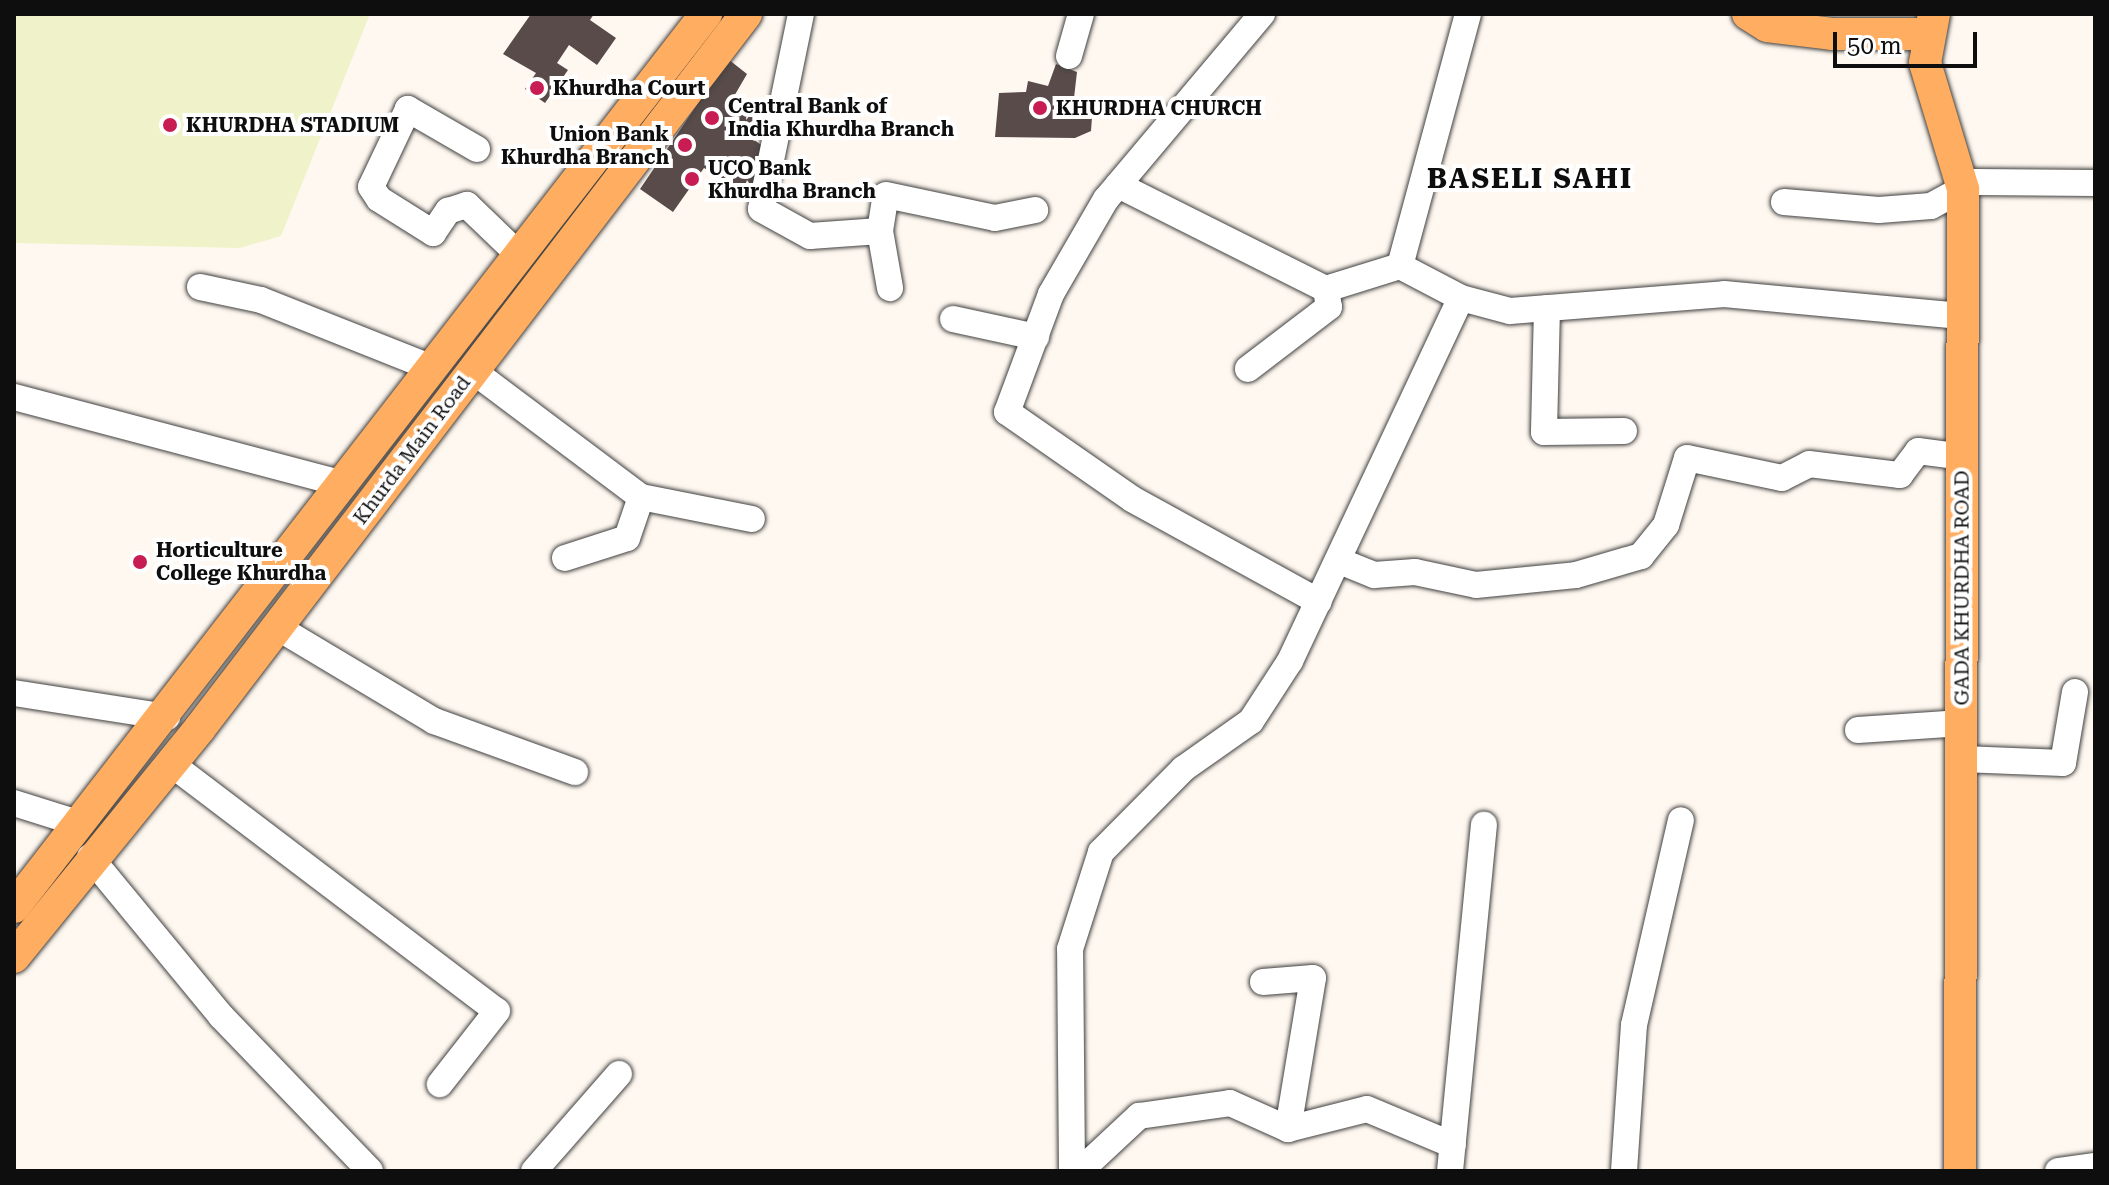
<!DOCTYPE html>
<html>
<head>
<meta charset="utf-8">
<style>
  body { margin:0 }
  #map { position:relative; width:2109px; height:1185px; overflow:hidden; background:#fff8f0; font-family:"Roboto Serif",serif }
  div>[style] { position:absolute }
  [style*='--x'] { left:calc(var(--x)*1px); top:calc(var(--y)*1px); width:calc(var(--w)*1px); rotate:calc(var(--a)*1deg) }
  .pitch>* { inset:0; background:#f0f3c9 }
  .building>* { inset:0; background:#584b4a }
  .roads { filter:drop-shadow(0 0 2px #414141) drop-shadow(0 0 2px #414141) }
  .minor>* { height:26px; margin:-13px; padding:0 13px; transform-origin:13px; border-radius:13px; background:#fff }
  .major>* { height:32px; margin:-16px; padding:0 16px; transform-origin:16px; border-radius:16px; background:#ffad60 }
  .dots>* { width:22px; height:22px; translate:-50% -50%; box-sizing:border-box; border:4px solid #fff; border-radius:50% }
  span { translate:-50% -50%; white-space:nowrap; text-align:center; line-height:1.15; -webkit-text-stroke:8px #fff; paint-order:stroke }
  .poi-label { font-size:20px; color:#0e0e0e; font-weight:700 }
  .left { translate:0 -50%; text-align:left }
  .right { translate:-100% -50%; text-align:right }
  .street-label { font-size:20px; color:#0e0e0e }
  .district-label { font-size:28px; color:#0e0e0e; font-weight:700; letter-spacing:2px }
  .frame { position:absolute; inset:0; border:16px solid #0e0e0e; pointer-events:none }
  .scale { position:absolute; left:1833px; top:32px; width:144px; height:36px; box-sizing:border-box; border:4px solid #0e0e0e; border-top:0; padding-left:10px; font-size:24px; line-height:28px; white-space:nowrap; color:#0e0e0e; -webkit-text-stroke:6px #fff; paint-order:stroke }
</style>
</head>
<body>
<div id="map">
  <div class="pitch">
    <i style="clip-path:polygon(14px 14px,370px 14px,281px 236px,240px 248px,14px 243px)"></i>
  </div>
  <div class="building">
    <i style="clip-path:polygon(531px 14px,594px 14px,590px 20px,616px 38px,597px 65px,569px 45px,557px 63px,568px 70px,545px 103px,525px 89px,536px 73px,503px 54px)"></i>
    <i style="clip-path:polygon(728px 59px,747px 74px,733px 98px,756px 115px,746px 134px,764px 147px,752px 187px,747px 180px,743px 191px,704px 168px,673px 212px,640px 189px)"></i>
    <i style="clip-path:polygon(1056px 64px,1077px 72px,1074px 98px,1092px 117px,1091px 131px,1075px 138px,995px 137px,999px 93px,1026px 92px,1028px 81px,1048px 86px)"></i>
  </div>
  <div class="roads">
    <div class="minor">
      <i style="--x:801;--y:14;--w:199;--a:101.6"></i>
      <i style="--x:761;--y:209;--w:56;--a:28.9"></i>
      <i style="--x:810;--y:236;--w:70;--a:-4.1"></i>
      <i style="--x:880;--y:231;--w:58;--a:80"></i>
      <i style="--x:1262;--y:14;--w:242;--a:130.1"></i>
      <i style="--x:1106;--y:199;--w:110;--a:120.1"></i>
      <i style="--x:1051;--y:294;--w:126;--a:110.4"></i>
      <i style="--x:1007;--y:412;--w:152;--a:34.8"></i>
      <i style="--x:1132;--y:499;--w:213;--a:28.8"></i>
      <i style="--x:1468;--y:14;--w:261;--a:105.1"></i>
      <i style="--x:1400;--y:266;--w:69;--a:27.7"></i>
      <i style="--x:1461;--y:298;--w:51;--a:14.9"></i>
      <i style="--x:1510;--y:311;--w:215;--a:-4.5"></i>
      <i style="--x:1724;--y:294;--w:236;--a:5.3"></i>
      <i style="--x:1069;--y:56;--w:44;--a:-74.1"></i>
      <i style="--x:477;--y:149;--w:80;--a:-149.9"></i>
      <i style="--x:408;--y:109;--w:86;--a:115.4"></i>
      <i style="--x:371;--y:187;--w:14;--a:56"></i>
      <i style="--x:379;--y:199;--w:64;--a:32.2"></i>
      <i style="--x:433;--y:233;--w:27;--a:-56"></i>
      <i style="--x:448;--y:211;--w:20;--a:-18"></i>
      <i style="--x:467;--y:205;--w:69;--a:43.8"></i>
      <i style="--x:1118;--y:185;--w:233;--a:26.6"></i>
      <i style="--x:1326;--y:289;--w:18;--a:81"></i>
      <i style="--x:1329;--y:307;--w:102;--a:142.6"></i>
      <i style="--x:1784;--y:202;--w:95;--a:4.8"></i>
      <i style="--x:1879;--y:210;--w:52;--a:-4.4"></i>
      <i style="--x:1931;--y:206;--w:50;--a:-28.6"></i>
      <i style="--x:1975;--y:182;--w:120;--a:0.5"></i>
      <i style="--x:880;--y:231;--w:36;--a:-81"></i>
      <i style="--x:886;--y:195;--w:111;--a:11.9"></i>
      <i style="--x:995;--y:218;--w:41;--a:-11.3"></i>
      <i style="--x:200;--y:287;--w:62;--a:12"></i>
      <i style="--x:261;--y:300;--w:179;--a:21.7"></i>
      <i style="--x:1326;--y:289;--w:77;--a:-17.3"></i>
      <i style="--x:1547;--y:308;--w:124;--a:91.4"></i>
      <i style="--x:1544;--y:432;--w:80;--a:-0.7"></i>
      <i style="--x:953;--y:319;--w:85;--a:12.2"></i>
      <i style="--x:473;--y:371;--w:210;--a:36.9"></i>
      <i style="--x:641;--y:497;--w:113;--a:11.2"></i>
      <i style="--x:14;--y:397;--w:337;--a:14.8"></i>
      <i style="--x:565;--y:558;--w:65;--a:-17.9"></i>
      <i style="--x:627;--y:538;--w:43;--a:-71.1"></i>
      <i style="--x:1342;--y:562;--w:35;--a:22"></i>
      <i style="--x:1374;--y:575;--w:41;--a:-4.2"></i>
      <i style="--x:1415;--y:572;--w:62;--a:12"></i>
      <i style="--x:1476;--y:585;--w:100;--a:-5.7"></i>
      <i style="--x:1576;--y:575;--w:68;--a:-16.3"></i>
      <i style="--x:1641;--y:556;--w:40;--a:-51"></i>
      <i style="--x:1666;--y:525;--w:70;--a:-72.6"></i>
      <i style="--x:1687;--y:458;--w:97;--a:11.9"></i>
      <i style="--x:1782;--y:478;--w:30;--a:-27"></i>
      <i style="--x:1809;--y:464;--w:92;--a:6.9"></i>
      <i style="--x:1900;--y:475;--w:30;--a:-53"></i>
      <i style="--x:1918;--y:451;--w:45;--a:7.6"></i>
      <i style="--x:277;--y:627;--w:183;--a:30.9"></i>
      <i style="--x:434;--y:721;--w:150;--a:19.9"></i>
      <i style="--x:14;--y:693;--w:155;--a:8.9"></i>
      <i style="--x:1858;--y:730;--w:104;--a:-3.9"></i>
      <i style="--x:1962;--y:759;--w:101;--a:2.3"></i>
      <i style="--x:2063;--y:763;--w:72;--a:-80.4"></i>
      <i style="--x:170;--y:763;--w:410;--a:37.2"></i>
      <i style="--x:497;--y:1011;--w:93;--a:128"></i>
      <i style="--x:14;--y:803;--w:70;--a:17.4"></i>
      <i style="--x:90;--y:857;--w:206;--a:50.5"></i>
      <i style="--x:221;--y:1016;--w:215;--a:46.1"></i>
      <i style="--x:1263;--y:982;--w:50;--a:-4.6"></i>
      <i style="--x:1313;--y:978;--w:153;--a:99.4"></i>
      <i style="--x:534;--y:1171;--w:129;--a:-48.8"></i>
      <i style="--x:1072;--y:1171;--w:222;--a:-90.5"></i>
      <i style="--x:1070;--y:949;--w:102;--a:-72.3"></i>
      <i style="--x:1101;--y:852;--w:117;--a:-45.3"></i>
      <i style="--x:1183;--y:769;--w:83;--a:-35.2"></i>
      <i style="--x:1251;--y:721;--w:72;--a:-57"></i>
      <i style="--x:1290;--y:661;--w:401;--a:-64.8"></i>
      <i style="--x:1080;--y:1171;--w:81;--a:-43"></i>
      <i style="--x:1139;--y:1116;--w:92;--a:-8.1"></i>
      <i style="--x:1230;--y:1103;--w:64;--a:24.1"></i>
      <i style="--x:1288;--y:1129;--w:81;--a:-14.2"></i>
      <i style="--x:1367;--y:1109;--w:93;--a:22.7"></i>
      <i style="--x:1450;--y:1171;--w:348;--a:-84.4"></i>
      <i style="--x:1624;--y:1171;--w:146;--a:-86.1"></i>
      <i style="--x:1634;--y:1025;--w:210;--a:-77.1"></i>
      <i style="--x:2058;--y:1171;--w:37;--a:-8"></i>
    </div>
    <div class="major">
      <i style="--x:1748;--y:14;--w:22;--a:32"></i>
      <i style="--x:1767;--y:26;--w:65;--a:7"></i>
      <i style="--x:1832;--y:34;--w:96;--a:0"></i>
      <i style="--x:1934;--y:14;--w:50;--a:100.4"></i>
      <i style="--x:1925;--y:63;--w:132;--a:73.2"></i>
      <i style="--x:1963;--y:189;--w:982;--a:90.18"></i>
      <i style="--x:14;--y:907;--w:1130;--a:-52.23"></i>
      <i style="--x:14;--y:957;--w:295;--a:-50.9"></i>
      <i style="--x:200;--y:728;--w:899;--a:-52.59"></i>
    </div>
  </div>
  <div class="dots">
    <i style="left:537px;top:88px;background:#c81d53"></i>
    <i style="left:1040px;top:108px;background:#c81d53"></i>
    <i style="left:712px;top:118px;background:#c81d53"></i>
    <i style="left:170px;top:125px;background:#c81d53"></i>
    <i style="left:685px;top:145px;background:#c81d53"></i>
    <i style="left:692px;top:179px;background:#c81d53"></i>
    <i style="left:140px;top:562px;background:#c81d53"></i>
  </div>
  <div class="poi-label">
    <span class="left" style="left:553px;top:88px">Khurdha Court</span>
    <span class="left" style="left:728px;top:118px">Central Bank of<br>India Khurdha Branch</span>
    <span class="left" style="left:1056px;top:108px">KHURDHA CHURCH</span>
    <span class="left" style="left:186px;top:125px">KHURDHA STADIUM</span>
    <span class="right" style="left:669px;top:146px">Union Bank<br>Khurdha Branch</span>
    <span class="left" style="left:708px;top:180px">UCO Bank<br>Khurdha Branch</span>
    <span class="left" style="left:156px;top:562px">Horticulture<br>College Khurdha</span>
  </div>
  <div class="street-label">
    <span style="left:412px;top:450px;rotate:-53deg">Khurda Main Road</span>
    <span style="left:1962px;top:588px;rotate:-90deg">GADA KHURDHA ROAD</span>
  </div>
  <div class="district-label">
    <span style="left:1530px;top:179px">BASELI SAHI</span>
  </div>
  <div class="frame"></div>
  <div class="scale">50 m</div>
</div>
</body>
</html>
